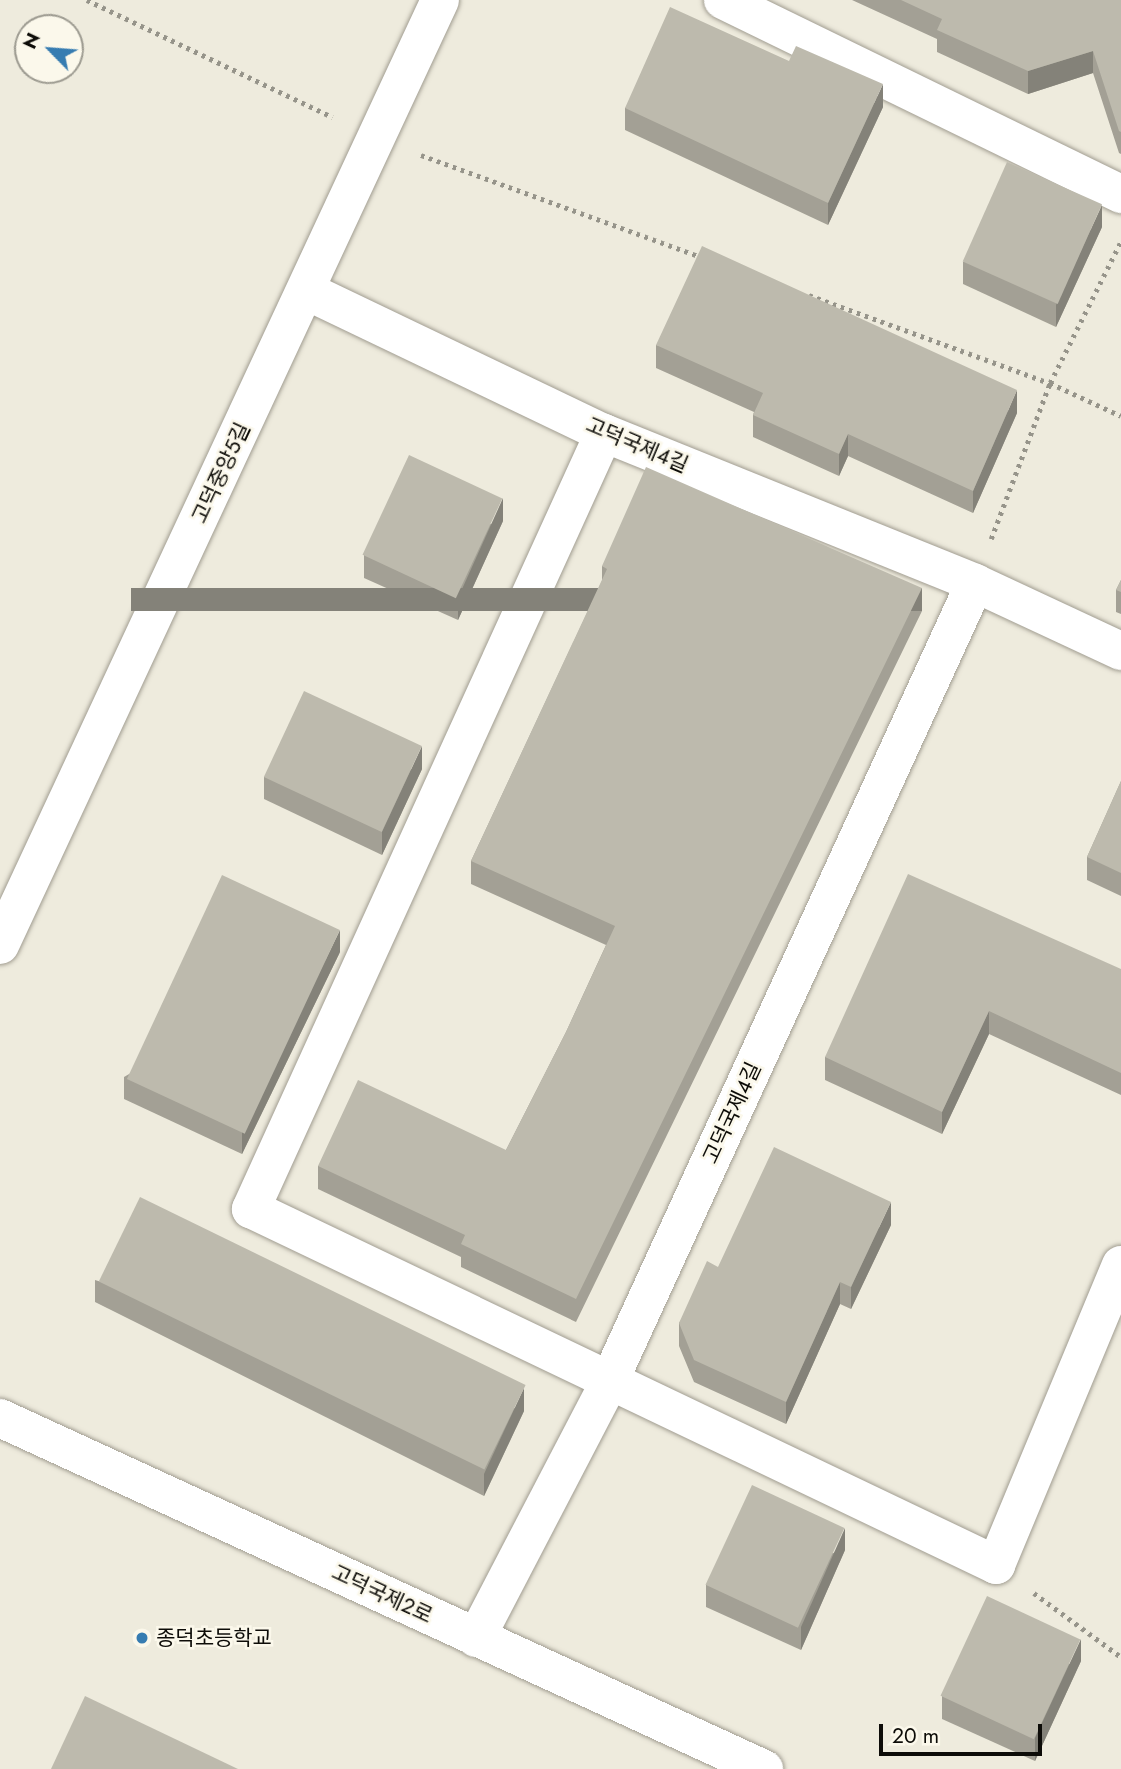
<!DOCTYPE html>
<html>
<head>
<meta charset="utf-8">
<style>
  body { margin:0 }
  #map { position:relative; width:1121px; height:1769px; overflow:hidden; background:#eeebdd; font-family:Jost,"Noto Sans KR",sans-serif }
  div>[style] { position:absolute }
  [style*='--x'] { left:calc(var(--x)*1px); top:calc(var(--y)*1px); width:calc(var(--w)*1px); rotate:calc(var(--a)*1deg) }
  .path>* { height:4.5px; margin-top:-2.25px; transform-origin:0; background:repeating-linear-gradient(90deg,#96948a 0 3.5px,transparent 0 8.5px) }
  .roads { filter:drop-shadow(0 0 2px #a19d91) drop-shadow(0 0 2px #a19d91) }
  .street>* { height:38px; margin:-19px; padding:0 19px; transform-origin:19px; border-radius:19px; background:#fff }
  .secondary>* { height:38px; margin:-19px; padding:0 19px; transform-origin:19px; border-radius:19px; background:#fff }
  .wall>* { inset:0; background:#a3a095 }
  .shaded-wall>* { inset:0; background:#848279; transform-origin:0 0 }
  .building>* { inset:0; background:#bdbaad; transform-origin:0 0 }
  .dots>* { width:19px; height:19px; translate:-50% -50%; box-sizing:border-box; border:4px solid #fbf8eb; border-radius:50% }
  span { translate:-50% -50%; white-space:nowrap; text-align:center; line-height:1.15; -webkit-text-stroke:5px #fbf8eb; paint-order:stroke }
  .street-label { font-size:21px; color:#0d0c08 }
  .poi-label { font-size:21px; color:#0d0c08 }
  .left { translate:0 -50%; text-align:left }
  .north { position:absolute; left:14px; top:14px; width:70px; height:70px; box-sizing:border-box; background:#fbf8eb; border:2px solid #9c9a90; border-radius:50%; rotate:295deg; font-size:19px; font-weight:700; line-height:28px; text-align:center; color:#0d0c08 }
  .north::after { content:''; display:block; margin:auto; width:24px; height:32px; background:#367cb1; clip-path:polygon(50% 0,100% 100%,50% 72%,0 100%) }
  .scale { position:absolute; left:879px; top:1724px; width:163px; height:32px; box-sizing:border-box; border:4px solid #0d0c08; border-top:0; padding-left:9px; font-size:21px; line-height:24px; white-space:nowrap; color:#0d0c08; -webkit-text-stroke:5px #fbf8eb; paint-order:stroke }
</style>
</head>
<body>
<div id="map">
  <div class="path">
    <i style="--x:87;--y:0;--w:272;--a:25.5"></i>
    <i style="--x:421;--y:155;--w:299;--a:20"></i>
    <i style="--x:809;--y:295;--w:257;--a:20.1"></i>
    <i style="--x:1050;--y:383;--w:78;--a:24.9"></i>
    <i style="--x:991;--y:539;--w:167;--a:-69.3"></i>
    <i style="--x:1050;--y:383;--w:159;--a:-63.4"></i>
    <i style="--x:1034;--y:1593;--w:108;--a:36.3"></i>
  </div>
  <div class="roads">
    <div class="street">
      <i style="--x:723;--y:0;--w:443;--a:26"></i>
      <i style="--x:307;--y:291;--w:329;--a:25.6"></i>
      <i style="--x:604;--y:433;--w:400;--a:22"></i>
      <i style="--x:975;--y:583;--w:161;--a:25"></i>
      <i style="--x:604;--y:433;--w:853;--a:114.46"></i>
      <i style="--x:251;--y:1209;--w:826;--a:25.54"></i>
      <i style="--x:996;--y:1565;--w:325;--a:-67.4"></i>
      <i style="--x:0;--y:945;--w:1042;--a:-65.03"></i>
      <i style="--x:476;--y:1638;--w:286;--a:-62.5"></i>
      <i style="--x:608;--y:1384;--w:881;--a:-65.38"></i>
    </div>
    <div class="secondary">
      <i style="--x:0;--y:1418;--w:841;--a:24.68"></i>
    </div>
  </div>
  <div class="wall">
    <i style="clip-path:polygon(852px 0,1121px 0,1121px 154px,1119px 153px,1093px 73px,1028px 94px,937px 52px,937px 39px)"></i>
    <i style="clip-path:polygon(789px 61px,883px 107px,828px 225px,625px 130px,625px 108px)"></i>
    <i style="clip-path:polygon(1102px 227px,1056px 327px,963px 284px,963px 262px)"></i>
    <i style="clip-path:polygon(656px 345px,1017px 413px,973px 513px,848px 456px,839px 476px,753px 437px,753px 415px,754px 412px,656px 368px)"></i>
    <i style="clip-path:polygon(503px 521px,458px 620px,364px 578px,364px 555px)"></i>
    <i style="clip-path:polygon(602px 566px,922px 611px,576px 1322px,461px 1267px,461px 1257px,318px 1189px,318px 1166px,506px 1150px,566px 1032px,606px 945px,471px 884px,471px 861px,602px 581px)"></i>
    <i style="clip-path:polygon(1121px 580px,1121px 614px,1116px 612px,1116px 590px)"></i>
    <i style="clip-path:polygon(422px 769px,382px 855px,264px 799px,264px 777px)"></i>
    <i style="clip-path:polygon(1121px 781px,1121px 896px,1087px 880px,1087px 857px)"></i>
    <i style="clip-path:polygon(340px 952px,242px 1154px,124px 1099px,124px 1077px)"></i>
    <i style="clip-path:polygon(1121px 969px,1121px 1095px,989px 1034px,942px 1134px,825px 1080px,825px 1057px)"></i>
    <i style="clip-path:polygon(891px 1225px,851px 1309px,840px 1304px,786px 1424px,694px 1382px,679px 1346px,679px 1323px,718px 1267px)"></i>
    <i style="clip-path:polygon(95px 1280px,524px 1411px,484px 1496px,95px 1302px)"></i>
    <i style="clip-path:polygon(845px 1550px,801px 1650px,706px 1607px,706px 1585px)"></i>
    <i style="clip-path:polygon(1081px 1661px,1035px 1761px,942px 1719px,942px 1696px)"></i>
  </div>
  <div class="shaded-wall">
    <i style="clip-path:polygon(1093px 51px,1093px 73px,1028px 94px,1028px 71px)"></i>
    <i style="clip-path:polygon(883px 84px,883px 107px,828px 225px,828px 203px)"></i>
    <i style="clip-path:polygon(1102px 205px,1102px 227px,1056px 327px,1056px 305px)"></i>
    <i style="clip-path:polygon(1017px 390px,1017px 413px,973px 513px,973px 491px)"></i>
    <i style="clip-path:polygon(848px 434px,848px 456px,839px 476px,839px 454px)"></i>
    <i style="clip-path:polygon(503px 498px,503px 521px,458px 620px,458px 598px)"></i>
    <i style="left:922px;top:588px;width:23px;height:791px;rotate:90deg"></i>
    <i style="clip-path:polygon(422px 746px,422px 769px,382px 855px,382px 832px)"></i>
    <i style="clip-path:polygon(340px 930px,340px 952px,242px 1154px,242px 1132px)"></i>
    <i style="clip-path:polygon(989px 1011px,989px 1034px,942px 1134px,942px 1112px)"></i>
    <i style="clip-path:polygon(891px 1202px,891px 1225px,851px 1309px,851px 1287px)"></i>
    <i style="clip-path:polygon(840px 1282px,840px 1304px,786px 1424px,786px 1402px)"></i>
    <i style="clip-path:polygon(524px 1388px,524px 1411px,484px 1496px,484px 1474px)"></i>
    <i style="clip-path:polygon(845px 1528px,845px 1550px,801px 1650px,801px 1627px)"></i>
    <i style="clip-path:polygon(1081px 1639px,1081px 1661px,1035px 1761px,1035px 1738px)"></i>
  </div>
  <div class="building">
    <i style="clip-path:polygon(901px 0,1121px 0,1121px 132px,1119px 131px,1093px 51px,1028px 71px,937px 30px,942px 19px)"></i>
    <i style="clip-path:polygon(670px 7px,789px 61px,796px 46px,883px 84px,828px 203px,625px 108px)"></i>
    <i style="left:1007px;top:162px;width:104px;height:109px;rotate:24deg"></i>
    <i style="clip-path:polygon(702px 246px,1017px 390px,973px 491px,848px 434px,839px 454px,753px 415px,763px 393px,656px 345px)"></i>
    <i style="left:409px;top:455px;width:103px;height:110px;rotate:25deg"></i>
    <i style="clip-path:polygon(646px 467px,922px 588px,576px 1299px,461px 1244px,465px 1235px,318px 1166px,358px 1080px,506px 1150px,566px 1032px,615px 926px,471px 861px,607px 569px,602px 566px)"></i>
    <i style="clip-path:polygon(1121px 580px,1121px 592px,1116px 590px)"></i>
    <i style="left:304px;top:691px;width:130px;height:95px;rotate:25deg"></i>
    <i style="clip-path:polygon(1121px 781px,1121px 873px,1087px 857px)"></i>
    <i style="clip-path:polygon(908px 874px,1121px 969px,1121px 1073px,989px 1011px,942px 1112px,825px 1057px)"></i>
    <i style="left:222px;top:875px;width:130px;height:225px;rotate:25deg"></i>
    <i style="clip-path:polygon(774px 1147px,891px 1202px,851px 1287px,840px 1282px,786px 1402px,694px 1360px,679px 1323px,707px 1261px,718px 1267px)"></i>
    <i style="left:140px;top:1197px;width:429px;height:94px;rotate:26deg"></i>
    <i style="left:752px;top:1485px;width:102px;height:110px;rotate:25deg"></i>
    <i style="left:987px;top:1596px;width:103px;height:110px;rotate:25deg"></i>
    <i style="clip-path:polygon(85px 1696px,238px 1769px,51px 1769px)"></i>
  </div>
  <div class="dots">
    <i style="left:142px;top:1638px;background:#367cb1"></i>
  </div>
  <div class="street-label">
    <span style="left:637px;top:445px;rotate:23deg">고덕국제4길</span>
    <span style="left:221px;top:473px;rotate:-65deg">고덕중앙5길</span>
    <span style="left:732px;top:1113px;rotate:-65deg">고덕국제4길</span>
    <span style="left:382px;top:1594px;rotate:25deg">고덕국제2로</span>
  </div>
  <div class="poi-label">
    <span class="left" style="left:156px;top:1638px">종덕초등학교</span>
  </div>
  <div class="north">N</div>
  <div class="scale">20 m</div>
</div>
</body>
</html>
